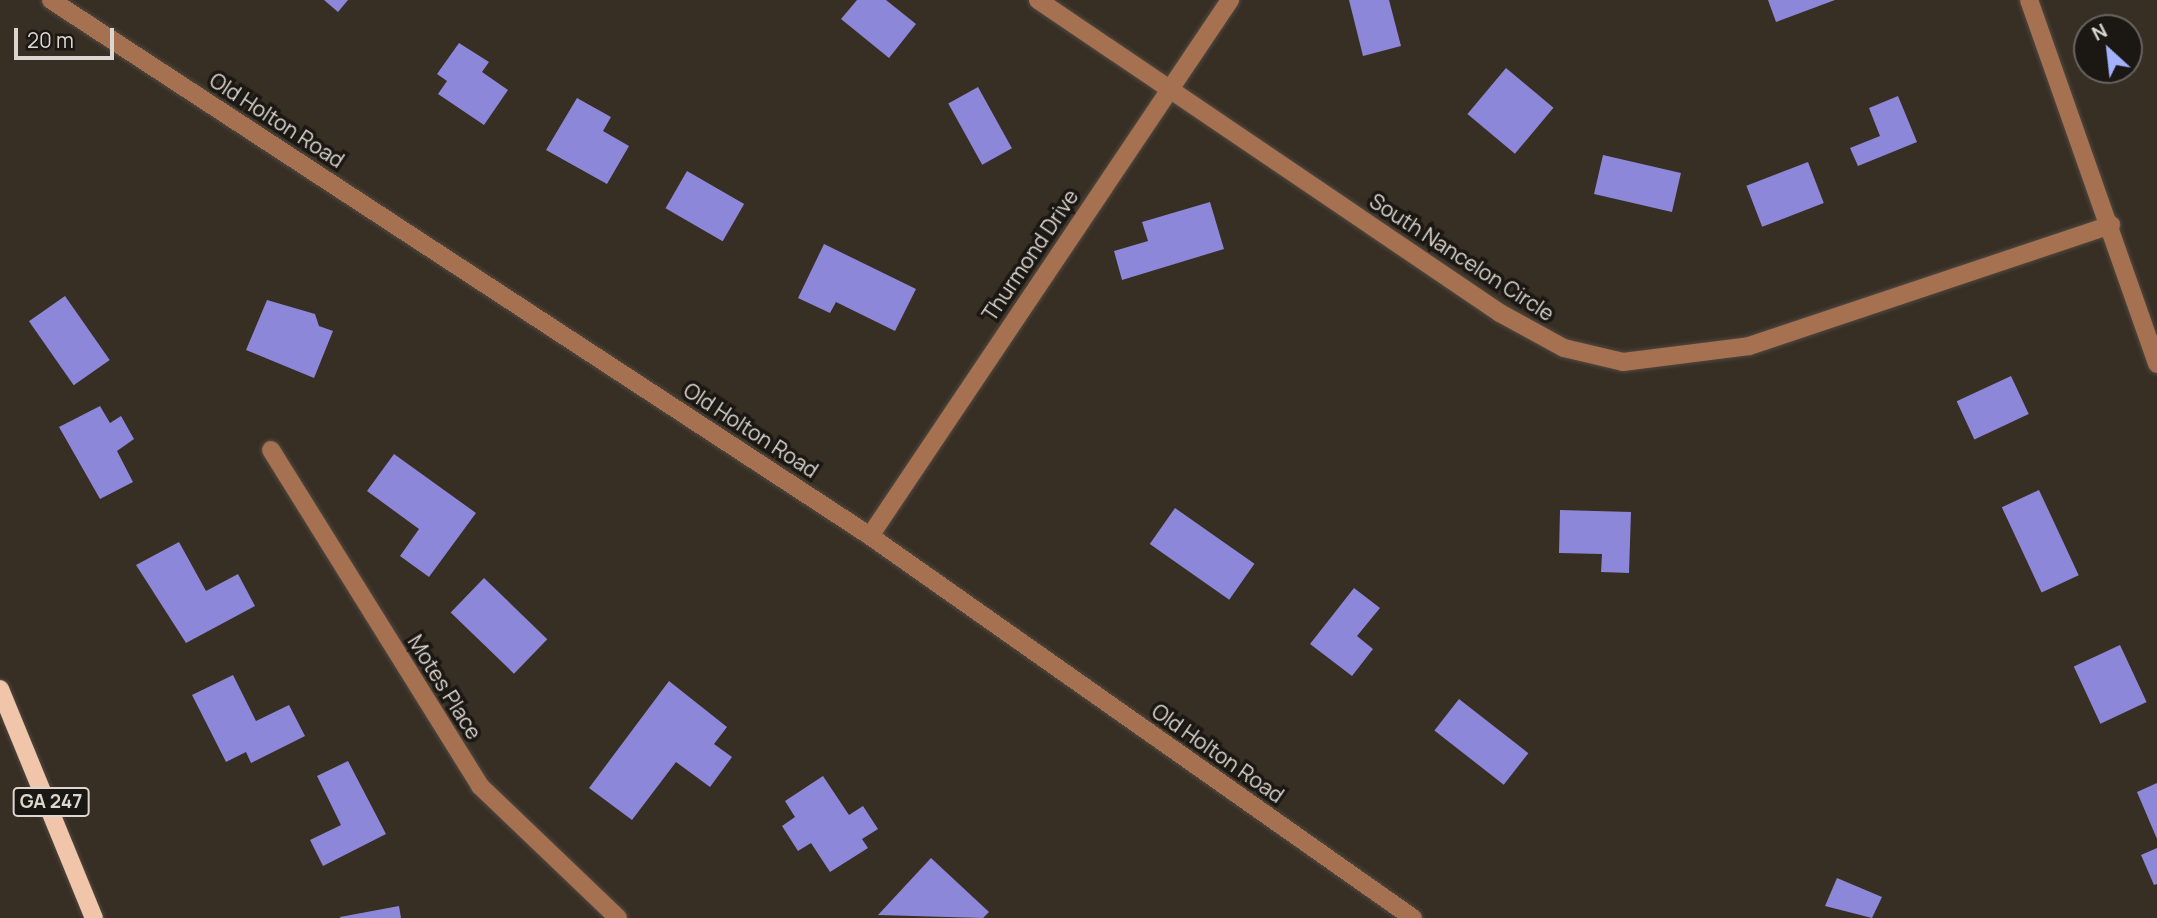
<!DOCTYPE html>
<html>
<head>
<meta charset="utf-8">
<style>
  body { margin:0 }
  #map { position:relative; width:2157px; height:918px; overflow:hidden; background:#372e24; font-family:Manrope,sans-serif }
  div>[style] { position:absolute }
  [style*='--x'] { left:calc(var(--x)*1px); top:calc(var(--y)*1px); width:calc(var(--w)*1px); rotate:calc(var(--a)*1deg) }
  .building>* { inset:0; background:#8d87d9; transform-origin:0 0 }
  .roads { filter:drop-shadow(0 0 2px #514940) drop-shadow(0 0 2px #514940) }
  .minor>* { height:18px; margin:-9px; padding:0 9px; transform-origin:9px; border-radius:9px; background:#a67150 }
  .major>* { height:18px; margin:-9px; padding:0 9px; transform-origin:9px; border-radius:9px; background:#f0c5aa }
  span { translate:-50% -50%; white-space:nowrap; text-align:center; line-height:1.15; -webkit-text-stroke:7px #1b1713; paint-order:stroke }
  .shield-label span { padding:2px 5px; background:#1b1713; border:2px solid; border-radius:5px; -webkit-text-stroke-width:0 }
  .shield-label { font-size:19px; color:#dcd6d0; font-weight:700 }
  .street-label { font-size:21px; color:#dcd6d0 }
  .north { position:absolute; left:2073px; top:14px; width:70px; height:70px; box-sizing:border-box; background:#1b1713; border:2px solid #68635f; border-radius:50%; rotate:333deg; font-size:19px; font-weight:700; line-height:28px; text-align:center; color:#dcd6d0 }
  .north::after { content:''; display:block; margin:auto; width:24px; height:32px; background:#a2b2fd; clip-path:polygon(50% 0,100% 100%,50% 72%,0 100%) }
  .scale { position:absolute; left:14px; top:28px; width:100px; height:32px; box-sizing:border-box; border:4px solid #dcd6d0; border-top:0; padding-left:9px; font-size:21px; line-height:24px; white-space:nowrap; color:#dcd6d0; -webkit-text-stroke:5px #1b1713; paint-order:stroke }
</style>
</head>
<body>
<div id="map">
  <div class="building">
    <i style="clip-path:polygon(324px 0,348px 0,338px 12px)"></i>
    <i style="clip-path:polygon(857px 0,886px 0,916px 24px,889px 58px,841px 19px)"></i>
    <i style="clip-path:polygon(1349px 0,1389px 0,1401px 46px,1363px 56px)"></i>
    <i style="clip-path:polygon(1768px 0,1835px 0,1776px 22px)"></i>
    <i style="clip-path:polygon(459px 43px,489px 62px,482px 72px,508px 90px,484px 125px,438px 94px,447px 81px,437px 74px)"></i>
    <i style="left:1506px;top:68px;width:62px;height:60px;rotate:40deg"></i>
    <i style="left:978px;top:87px;width:70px;height:34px;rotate:61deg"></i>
    <i style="clip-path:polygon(1898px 96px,1917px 142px,1858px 166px,1850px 148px,1880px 136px,1869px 108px)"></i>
    <i style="clip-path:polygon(577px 98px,611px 117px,603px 131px,629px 146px,607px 184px,546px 150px)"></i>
    <i style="left:1603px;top:155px;width:80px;height:40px;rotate:13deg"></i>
    <i style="left:1808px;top:162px;width:44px;height:66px;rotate:69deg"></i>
    <i style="left:687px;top:171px;width:66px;height:43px;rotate:30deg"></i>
    <i style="clip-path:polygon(1210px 202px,1224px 249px,1122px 280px,1114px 251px,1148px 241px,1142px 222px)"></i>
    <i style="clip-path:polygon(824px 244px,916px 289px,895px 331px,836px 302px,830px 313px,798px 298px)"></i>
    <i style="left:65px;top:296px;width:78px;height:44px;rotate:55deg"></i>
    <i style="clip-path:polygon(267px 300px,315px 314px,319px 326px,333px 331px,314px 378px,246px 350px)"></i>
    <i style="left:2011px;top:376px;width:42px;height:60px;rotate:65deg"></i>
    <i style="clip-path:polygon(100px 406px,110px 423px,121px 416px,134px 439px,117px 451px,133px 482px,100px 499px,59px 427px)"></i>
    <i style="clip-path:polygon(394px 454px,476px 513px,429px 577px,400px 556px,419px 529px,367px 491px)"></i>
    <i style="left:2039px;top:490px;width:94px;height:41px;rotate:65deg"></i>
    <i style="left:1175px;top:508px;width:97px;height:44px;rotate:35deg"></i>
    <i style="clip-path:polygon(1560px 510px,1631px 512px,1629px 573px,1601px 572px,1602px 554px,1559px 553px)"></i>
    <i style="clip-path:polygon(179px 542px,206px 591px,238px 574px,255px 606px,186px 643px,136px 565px)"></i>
    <i style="left:484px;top:578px;width:88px;height:48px;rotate:44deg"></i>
    <i style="clip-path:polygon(1354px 588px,1380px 608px,1357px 636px,1373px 649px,1352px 676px,1310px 644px)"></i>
    <i style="left:2120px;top:645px;width:63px;height:51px;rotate:65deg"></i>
    <i style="clip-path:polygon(233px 675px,256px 721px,289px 705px,305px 736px,251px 763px,246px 752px,226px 762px,192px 695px)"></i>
    <i style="clip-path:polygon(669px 681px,727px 727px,714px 744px,732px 757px,710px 787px,676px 762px,632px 820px,589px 788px)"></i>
    <i style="left:1459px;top:699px;width:88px;height:40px;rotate:38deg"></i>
    <i style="clip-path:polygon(348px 761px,386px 834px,323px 866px,310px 840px,341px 825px,317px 776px)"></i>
    <i style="clip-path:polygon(823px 776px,849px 815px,863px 806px,878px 829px,862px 839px,868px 848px,830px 872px,811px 843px,798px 851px,782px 826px,795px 817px,785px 801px)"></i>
    <i style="clip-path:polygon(2157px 783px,2157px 839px,2137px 792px)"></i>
    <i style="clip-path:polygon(2157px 848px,2157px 884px,2154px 885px,2141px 855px)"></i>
    <i style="clip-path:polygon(931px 858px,989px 912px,983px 918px,878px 915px)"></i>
    <i style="clip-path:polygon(1837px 878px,1882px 897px,1872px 918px,1825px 906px)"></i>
    <i style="clip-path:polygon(399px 906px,401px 918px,340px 918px,340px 917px)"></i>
  </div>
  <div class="roads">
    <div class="minor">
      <i style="--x:51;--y:0;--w:979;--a:33.2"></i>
      <i style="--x:870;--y:536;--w:664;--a:35.13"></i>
      <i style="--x:1038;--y:0;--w:558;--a:34.12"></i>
      <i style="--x:1500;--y:313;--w:73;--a:28.7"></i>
      <i style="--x:1564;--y:348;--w:61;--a:13.3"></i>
      <i style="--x:1623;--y:362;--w:127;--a:-7.2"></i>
      <i style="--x:1749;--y:346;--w:382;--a:-18.5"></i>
      <i style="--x:2029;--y:0;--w:386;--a:70.6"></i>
      <i style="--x:271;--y:450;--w:396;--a:58.1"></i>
      <i style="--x:480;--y:786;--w:191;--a:43.7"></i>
      <i style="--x:870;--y:536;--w:646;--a:-56.11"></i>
    </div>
    <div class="major">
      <i style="--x:0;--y:689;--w:248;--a:67.7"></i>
    </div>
  </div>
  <div class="shield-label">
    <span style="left:51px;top:802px">GA 247</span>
  </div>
  <div class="street-label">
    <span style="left:277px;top:120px;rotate:33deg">Old Holton Road</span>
    <span style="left:1030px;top:255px;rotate:-56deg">Thurmond Drive</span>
    <span style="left:1462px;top:257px;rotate:33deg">South Nancelon Circle</span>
    <span style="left:751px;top:430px;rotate:33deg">Old Holton Road</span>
    <span style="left:445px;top:687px;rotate:58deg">Motes Place</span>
    <span style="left:1218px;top:753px;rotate:35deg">Old Holton Road</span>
  </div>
  <div class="north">N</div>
  <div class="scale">20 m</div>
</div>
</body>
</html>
